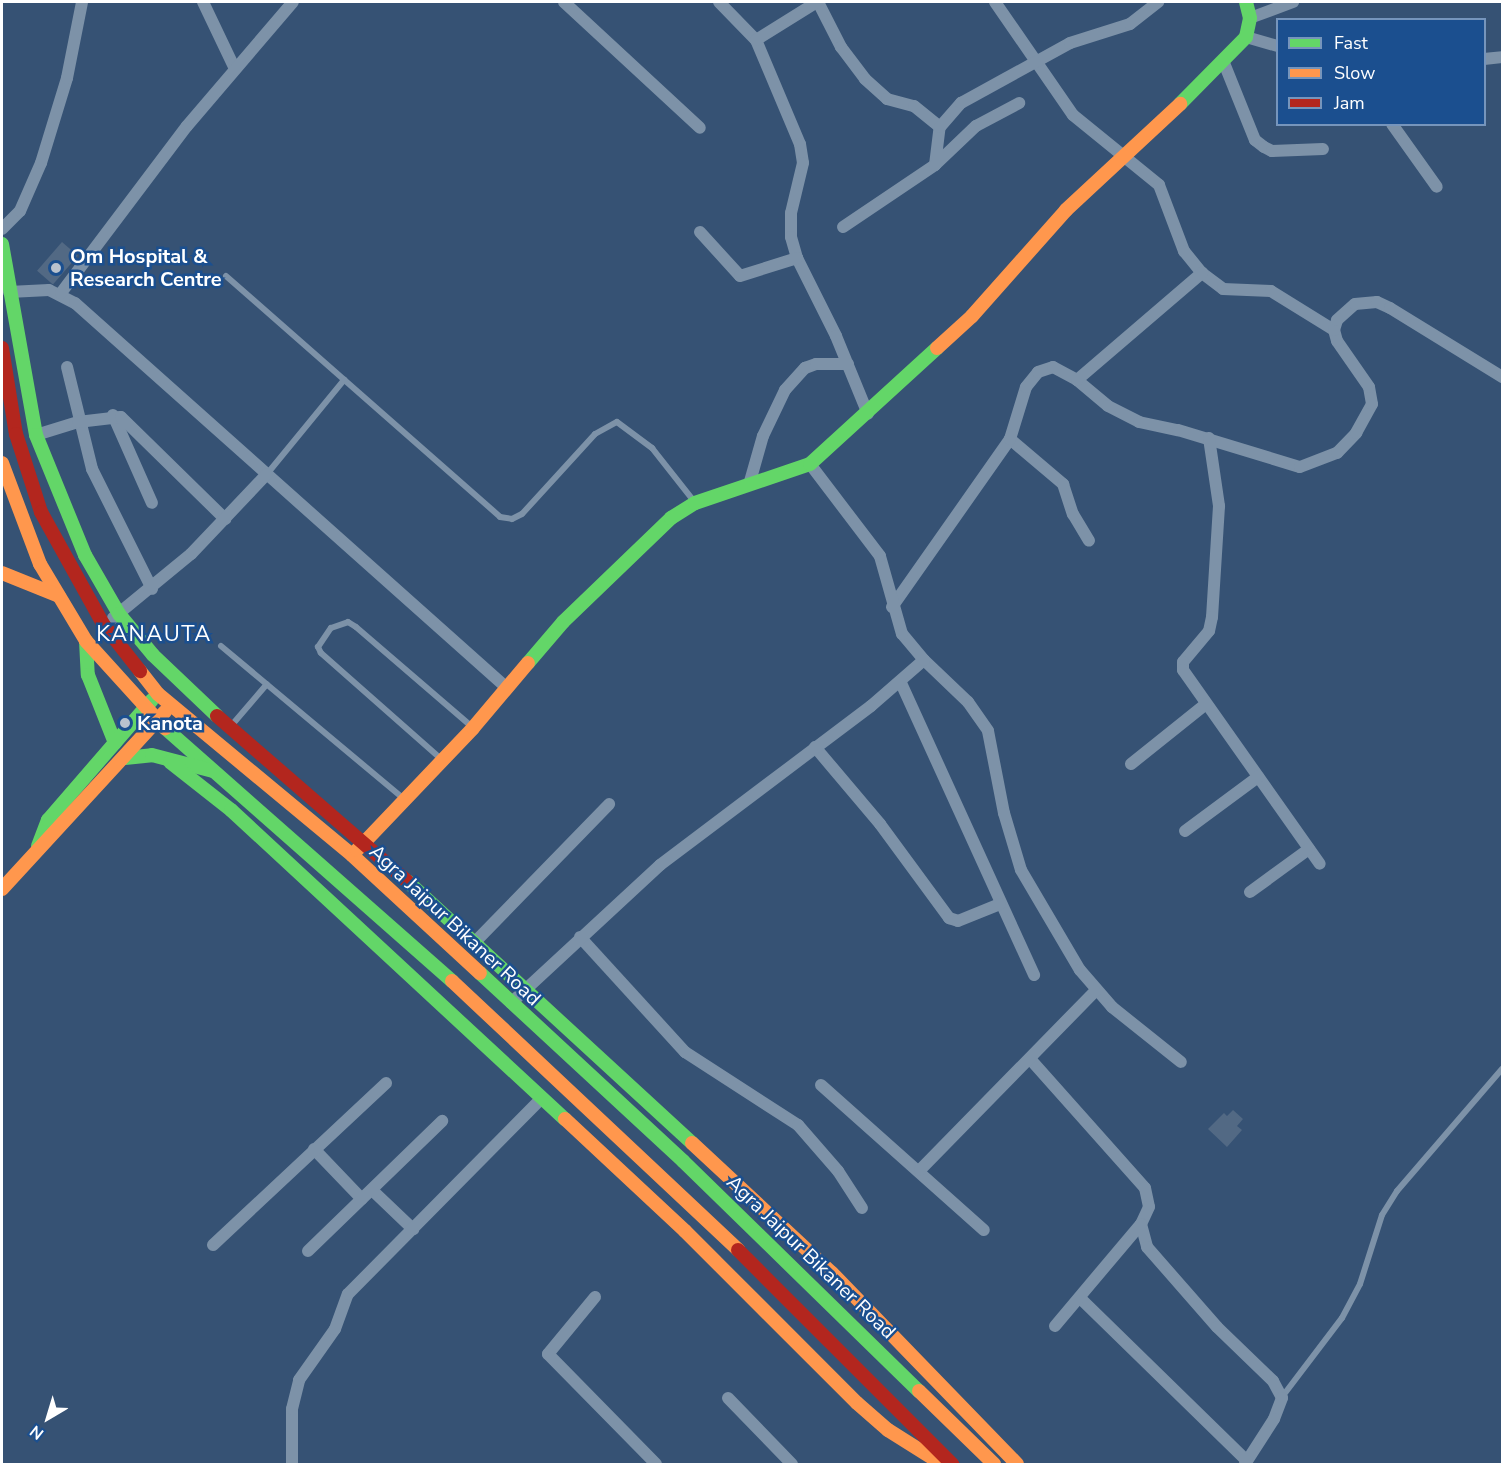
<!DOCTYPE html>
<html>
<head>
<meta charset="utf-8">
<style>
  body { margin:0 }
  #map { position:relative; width:1504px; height:1466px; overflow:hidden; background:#365274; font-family:"Nunito Sans",sans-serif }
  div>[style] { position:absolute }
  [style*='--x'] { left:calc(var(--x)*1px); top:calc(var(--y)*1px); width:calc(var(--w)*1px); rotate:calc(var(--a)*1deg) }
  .building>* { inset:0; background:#526984; transform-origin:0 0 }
  .lane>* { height:6px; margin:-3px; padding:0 3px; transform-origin:3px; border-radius:3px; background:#7d92a8 }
  .street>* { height:12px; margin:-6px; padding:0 6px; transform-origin:6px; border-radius:6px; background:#7d92a8 }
  .fast>* { height:14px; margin:-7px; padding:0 7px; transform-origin:7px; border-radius:7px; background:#63d668 }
  .slow>* { height:14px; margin:-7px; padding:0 7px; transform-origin:7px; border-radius:7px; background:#ff974d }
  .jam>* { height:14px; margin:-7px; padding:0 7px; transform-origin:7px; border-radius:7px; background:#b3261e }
  .dots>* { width:16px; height:16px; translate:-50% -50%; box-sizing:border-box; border:3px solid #1b4f8f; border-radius:50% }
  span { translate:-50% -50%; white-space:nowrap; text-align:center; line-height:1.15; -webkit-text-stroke:5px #1b4f8f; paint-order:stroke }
  .poi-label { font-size:20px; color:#fff; font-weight:700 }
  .left { translate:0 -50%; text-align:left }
  .street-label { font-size:20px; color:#fff }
  .quarter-label { font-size:22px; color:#fff; letter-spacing:1.5px }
  .frame { position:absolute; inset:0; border:3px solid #fff; pointer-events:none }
  .legend { position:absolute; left:1276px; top:18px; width:210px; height:108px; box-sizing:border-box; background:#1b4f8f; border:2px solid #7695bc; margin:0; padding:8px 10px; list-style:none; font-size:18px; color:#fff }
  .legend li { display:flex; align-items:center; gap:12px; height:30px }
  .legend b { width:30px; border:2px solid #7695bc }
  .north { position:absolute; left:18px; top:1388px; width:60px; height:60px; -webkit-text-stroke:4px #1b4f8f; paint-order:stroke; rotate:218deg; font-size:16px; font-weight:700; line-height:24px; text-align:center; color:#fff }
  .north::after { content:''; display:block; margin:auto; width:21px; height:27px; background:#fff; clip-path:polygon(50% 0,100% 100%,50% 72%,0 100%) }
</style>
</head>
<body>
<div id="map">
  <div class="building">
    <i style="left:62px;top:242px;width:21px;height:38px;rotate:41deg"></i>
    <i style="clip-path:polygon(1233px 1110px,1243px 1119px,1237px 1126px,1242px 1130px,1227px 1147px,1208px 1129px,1224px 1113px,1227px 1116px)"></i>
  </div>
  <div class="lane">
    <i style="--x:226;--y:276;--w:365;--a:41.3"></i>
    <i style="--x:500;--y:517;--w:12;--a:9"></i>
    <i style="--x:512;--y:519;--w:11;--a:-27"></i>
    <i style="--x:522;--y:514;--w:108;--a:-47.6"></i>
    <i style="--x:595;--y:434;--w:25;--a:-29"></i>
    <i style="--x:617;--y:422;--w:44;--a:36.6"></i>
    <i style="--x:652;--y:448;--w:66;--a:51.7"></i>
    <i style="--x:267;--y:474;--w:122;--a:-50.7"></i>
    <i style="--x:221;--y:646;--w:239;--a:39.9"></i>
    <i style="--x:231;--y:726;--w:55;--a:-49.4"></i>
    <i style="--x:440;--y:758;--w:159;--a:-138.6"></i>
    <i style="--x:321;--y:653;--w:7;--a:-117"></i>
    <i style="--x:318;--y:647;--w:23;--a:-56"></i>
    <i style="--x:331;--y:628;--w:18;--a:-19"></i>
    <i style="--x:348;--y:622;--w:9;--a:32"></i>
    <i style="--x:356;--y:627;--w:152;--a:40.7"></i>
    <i style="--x:1282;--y:1397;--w:99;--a:-52.8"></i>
    <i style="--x:1342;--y:1318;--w:38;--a:-62"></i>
    <i style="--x:1360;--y:1284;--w:72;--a:-72.3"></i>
    <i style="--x:1382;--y:1215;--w:28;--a:-58"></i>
    <i style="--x:1397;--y:1191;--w:161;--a:-49.3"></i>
  </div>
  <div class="street">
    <i style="--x:203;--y:2;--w:74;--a:64.5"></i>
    <i style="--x:564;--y:2;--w:185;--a:42.8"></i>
    <i style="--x:719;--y:2;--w:53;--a:45.8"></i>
    <i style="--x:756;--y:40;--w:113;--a:67.1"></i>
    <i style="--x:800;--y:144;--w:19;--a:81"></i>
    <i style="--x:803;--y:163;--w:51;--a:103.5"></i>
    <i style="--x:791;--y:213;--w:24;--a:90"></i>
    <i style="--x:791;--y:237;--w:22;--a:74"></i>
    <i style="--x:797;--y:258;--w:87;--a:63.4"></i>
    <i style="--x:836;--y:336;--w:84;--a:67.7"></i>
    <i style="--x:818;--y:2;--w:51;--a:62.9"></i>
    <i style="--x:841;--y:47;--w:40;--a:53"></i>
    <i style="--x:865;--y:79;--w:30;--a:42"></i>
    <i style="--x:887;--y:99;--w:28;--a:15"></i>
    <i style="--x:914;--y:106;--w:33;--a:39"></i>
    <i style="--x:995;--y:2;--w:137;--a:55.4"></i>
    <i style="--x:1073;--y:115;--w:111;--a:39.1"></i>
    <i style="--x:1159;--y:185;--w:71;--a:69.3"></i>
    <i style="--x:1184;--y:251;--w:28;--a:51"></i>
    <i style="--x:1202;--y:273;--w:26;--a:37"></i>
    <i style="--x:1223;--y:289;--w:48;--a:2.4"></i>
    <i style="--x:1271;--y:291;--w:74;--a:31.8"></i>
    <i style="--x:1250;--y:18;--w:46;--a:-20.4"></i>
    <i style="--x:1246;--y:37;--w:33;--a:16"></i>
    <i style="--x:756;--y:40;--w:72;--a:-31.9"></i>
    <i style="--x:1484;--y:59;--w:18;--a:-6"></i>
    <i style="--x:1224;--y:63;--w:83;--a:68.1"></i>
    <i style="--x:1255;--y:140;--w:11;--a:38"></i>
    <i style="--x:1264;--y:147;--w:9;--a:27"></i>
    <i style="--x:1272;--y:151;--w:51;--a:-2.2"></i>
    <i style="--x:1392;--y:124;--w:77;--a:54.5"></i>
    <i style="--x:935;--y:165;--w:38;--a:-83"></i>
    <i style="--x:940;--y:127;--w:32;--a:-49"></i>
    <i style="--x:961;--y:103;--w:124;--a:-28.8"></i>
    <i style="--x:1070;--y:43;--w:63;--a:-17.6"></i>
    <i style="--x:1130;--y:24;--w:36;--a:-38"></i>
    <i style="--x:843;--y:227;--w:111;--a:-34"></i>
    <i style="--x:935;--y:165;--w:57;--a:-43.6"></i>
    <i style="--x:976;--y:126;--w:49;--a:-28.1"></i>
    <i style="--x:2;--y:229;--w:25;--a:-45"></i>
    <i style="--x:20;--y:211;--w:52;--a:-66.4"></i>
    <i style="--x:41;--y:163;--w:89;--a:-73"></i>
    <i style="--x:67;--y:78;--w:77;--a:-78.8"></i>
    <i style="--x:700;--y:232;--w:59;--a:47.7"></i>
    <i style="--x:740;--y:276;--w:60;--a:-17.5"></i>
    <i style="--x:9;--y:292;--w:40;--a:-2.9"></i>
    <i style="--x:49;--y:290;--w:29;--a:27"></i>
    <i style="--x:75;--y:303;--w:579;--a:41.71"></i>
    <i style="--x:61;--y:293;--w:209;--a:-53"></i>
    <i style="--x:187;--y:126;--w:163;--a:-49.5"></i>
    <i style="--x:67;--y:367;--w:105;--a:76.2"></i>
    <i style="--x:92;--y:469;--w:134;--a:63.4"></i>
    <i style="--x:1077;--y:380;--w:40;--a:40"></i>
    <i style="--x:1108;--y:406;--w:35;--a:27"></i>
    <i style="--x:1139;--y:422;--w:40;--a:12"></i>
    <i style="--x:1178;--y:430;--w:127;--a:16.9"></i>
    <i style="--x:1300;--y:467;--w:40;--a:-21"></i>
    <i style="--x:1337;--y:453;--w:28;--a:-46"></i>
    <i style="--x:1356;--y:433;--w:33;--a:-61"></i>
    <i style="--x:1372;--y:404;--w:17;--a:-100"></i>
    <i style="--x:1369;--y:387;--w:56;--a:-124.8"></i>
    <i style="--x:1337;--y:341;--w:11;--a:-105"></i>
    <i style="--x:1334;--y:330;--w:10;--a:-73"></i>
    <i style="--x:1337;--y:320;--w:24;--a:-42"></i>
    <i style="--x:1355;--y:304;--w:22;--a:-5"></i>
    <i style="--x:1377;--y:302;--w:14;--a:25"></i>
    <i style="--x:1390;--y:308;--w:132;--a:31.6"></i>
    <i style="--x:113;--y:415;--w:96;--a:66.1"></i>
    <i style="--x:36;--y:435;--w:44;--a:-17.2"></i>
    <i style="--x:78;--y:422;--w:43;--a:-6.6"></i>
    <i style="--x:121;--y:417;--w:146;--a:44.4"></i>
    <i style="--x:1209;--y:438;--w:69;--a:81.6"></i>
    <i style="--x:1219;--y:506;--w:111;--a:93.6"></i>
    <i style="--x:1212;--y:617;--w:14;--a:102"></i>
    <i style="--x:1209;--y:631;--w:40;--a:130"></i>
    <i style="--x:1183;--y:662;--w:8;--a:90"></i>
    <i style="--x:1183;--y:670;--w:237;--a:54.8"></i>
    <i style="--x:1010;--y:439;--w:70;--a:40.3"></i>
    <i style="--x:1063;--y:484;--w:32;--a:72"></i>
    <i style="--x:1073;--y:514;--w:31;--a:59"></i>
    <i style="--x:749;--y:485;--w:51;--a:-74.1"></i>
    <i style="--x:763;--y:436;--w:51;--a:-64.4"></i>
    <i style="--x:785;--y:390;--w:30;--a:-48"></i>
    <i style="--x:805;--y:368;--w:12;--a:-20"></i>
    <i style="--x:816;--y:364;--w:32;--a:0"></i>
    <i style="--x:892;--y:607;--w:205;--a:-54.9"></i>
    <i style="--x:1010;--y:439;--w:54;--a:-72.9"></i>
    <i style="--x:1026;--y:387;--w:19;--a:-51"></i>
    <i style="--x:1038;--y:372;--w:16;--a:-18"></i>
    <i style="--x:1053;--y:367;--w:27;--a:28"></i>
    <i style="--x:1077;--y:380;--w:165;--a:-40.6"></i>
    <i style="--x:113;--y:618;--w:101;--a:-39.4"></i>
    <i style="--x:191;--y:554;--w:110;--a:-46.5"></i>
    <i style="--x:924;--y:660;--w:61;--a:43.7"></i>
    <i style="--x:968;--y:702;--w:35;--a:55"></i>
    <i style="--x:988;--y:731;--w:84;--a:79"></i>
    <i style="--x:1004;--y:813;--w:59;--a:73.4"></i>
    <i style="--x:1021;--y:870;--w:116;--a:59.5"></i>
    <i style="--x:1080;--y:970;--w:49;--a:49.1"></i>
    <i style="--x:1112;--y:1007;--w:88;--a:38.6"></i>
    <i style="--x:901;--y:683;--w:321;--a:65.5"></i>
    <i style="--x:815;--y:747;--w:101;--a:49.8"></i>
    <i style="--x:880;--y:824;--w:117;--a:53.7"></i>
    <i style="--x:949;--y:918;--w:9;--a:18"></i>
    <i style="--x:958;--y:921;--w:45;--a:-22"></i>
    <i style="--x:1131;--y:764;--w:96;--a:-38.7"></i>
    <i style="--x:1185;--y:831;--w:91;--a:-36.5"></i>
    <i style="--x:1250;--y:892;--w:73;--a:-36.1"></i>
    <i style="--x:580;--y:937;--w:156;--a:47.6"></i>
    <i style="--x:685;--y:1052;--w:135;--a:32.9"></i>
    <i style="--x:798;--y:1125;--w:61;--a:49"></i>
    <i style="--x:838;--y:1171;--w:44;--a:57"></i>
    <i style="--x:476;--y:941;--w:191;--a:-45.8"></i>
    <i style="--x:511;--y:1003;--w:203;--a:-42.8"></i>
    <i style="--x:660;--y:865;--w:264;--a:-37"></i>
    <i style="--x:871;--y:706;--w:70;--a:-41"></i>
    <i style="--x:924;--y:660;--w:34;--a:-130"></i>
    <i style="--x:902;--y:634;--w:81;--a:-105.8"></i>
    <i style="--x:880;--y:556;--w:116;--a:-127.3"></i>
    <i style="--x:1031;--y:1060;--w:171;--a:48.3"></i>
    <i style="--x:1145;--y:1188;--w:19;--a:78"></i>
    <i style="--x:1149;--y:1207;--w:19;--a:115"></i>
    <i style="--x:1141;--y:1224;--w:24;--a:75"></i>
    <i style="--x:1147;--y:1247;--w:106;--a:48.8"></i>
    <i style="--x:1217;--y:1327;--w:78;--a:44"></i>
    <i style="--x:1273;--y:1381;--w:19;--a:62"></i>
    <i style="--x:1282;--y:1398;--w:22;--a:111"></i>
    <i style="--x:1274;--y:1419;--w:54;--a:122.8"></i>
    <i style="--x:821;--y:1085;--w:218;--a:41.7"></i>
    <i style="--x:314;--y:1149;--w:69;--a:46.2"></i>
    <i style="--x:920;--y:1170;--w:250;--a:-45.6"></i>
    <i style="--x:372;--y:1190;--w:57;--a:43.6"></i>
    <i style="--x:213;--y:1245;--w:237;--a:-43.1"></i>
    <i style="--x:308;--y:1251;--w:187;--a:-44.1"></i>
    <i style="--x:595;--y:1297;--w:74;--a:129.5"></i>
    <i style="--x:548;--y:1354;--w:154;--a:45.5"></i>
    <i style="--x:1080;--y:1298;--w:233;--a:44.3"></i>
    <i style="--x:1055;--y:1326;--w:133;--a:-49.9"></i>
    <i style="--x:728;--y:1398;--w:92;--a:45.9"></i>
    <i style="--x:292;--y:1464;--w:55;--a:-90"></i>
    <i style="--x:292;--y:1409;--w:30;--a:-76"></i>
    <i style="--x:299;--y:1380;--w:62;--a:-54.8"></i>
    <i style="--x:335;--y:1329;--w:37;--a:-70"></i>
    <i style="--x:348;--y:1294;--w:276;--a:-45.3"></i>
  </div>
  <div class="fast">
    <i style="--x:1180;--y:104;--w:94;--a:-45.4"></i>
    <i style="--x:1246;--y:37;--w:19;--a:-78"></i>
    <i style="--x:1250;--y:18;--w:16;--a:-104"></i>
    <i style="--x:2;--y:244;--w:194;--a:79.9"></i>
    <i style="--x:36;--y:435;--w:130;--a:67.8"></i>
    <i style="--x:85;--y:555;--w:68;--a:60"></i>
    <i style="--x:119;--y:614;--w:53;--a:50.3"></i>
    <i style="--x:153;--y:655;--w:88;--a:43.6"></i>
    <i style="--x:86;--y:641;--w:34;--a:87"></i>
    <i style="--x:88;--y:675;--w:73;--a:68.3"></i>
    <i style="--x:528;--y:663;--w:54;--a:-49.5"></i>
    <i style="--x:563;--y:622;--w:150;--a:-43.9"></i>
    <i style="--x:671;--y:518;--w:28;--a:-32"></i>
    <i style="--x:695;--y:503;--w:121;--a:-18.7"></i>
    <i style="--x:810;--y:464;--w:172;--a:-42.4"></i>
    <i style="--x:165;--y:728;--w:383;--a:41.4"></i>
    <i style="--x:125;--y:758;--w:27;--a:-6"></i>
    <i style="--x:152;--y:755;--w:63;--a:14.7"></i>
    <i style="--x:170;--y:762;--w:78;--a:38.2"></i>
    <i style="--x:231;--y:810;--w:455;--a:42.8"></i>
    <i style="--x:38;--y:846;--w:28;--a:-69"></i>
    <i style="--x:48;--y:820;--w:159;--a:-49.1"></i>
    <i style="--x:407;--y:881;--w:387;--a:42.6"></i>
    <i style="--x:480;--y:973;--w:277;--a:42.8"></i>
    <i style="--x:683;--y:1161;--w:330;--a:44.3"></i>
  </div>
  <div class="slow">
    <i style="--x:937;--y:348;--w:47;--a:-42.4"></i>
    <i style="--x:972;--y:316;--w:142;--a:-48.4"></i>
    <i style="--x:1066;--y:210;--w:156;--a:-42.9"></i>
    <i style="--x:2;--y:463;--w:108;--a:69.4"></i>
    <i style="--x:40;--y:564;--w:90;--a:59.1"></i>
    <i style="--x:86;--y:641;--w:118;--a:47.8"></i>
    <i style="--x:2;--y:573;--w:61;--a:22"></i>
    <i style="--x:140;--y:671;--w:29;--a:52"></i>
    <i style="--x:158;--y:694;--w:252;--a:39.7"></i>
    <i style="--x:352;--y:855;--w:174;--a:42.7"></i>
    <i style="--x:357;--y:850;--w:168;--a:-46.4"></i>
    <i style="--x:473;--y:728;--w:85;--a:-49.8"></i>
    <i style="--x:2;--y:889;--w:241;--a:-47.4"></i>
    <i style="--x:452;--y:981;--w:393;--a:43.2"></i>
    <i style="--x:565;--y:1119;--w:164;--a:43"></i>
    <i style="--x:685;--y:1231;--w:243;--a:45"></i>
    <i style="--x:857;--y:1403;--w:41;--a:41.1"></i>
    <i style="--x:888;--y:1430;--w:64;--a:32.2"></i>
    <i style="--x:692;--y:1143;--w:191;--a:42.9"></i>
    <i style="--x:832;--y:1273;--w:266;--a:45.9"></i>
    <i style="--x:919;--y:1391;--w:105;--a:44.2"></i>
  </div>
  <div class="jam">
    <i style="--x:2;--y:348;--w:87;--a:80.8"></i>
    <i style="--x:16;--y:434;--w:82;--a:72.2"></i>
    <i style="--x:41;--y:512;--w:128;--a:61"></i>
    <i style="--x:103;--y:624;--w:60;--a:51.8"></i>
    <i style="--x:217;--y:716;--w:252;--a:41"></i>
    <i style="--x:738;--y:1250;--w:303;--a:45"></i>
  </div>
  <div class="dots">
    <i style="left:56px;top:268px;background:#b9c2ce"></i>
    <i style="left:125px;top:723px;background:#b9c2ce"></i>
  </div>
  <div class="poi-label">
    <span class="left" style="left:70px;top:268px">Om Hospital &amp;<br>Research Centre</span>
    <span class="left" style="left:137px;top:723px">Kanota</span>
  </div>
  <div class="street-label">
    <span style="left:455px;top:925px;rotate:43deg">Agra Jaipur Bikaner Road</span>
    <span style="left:811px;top:1257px;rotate:44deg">Agra Jaipur Bikaner Road</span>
  </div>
  <div class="quarter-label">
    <span style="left:154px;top:635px">KANAUTA</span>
  </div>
  <div class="frame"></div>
  <ul class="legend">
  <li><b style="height:8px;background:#63d668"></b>Fast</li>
  <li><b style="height:8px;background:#ff974d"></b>Slow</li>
  <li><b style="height:8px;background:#b3261e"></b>Jam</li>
  </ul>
  <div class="north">N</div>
</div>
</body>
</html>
